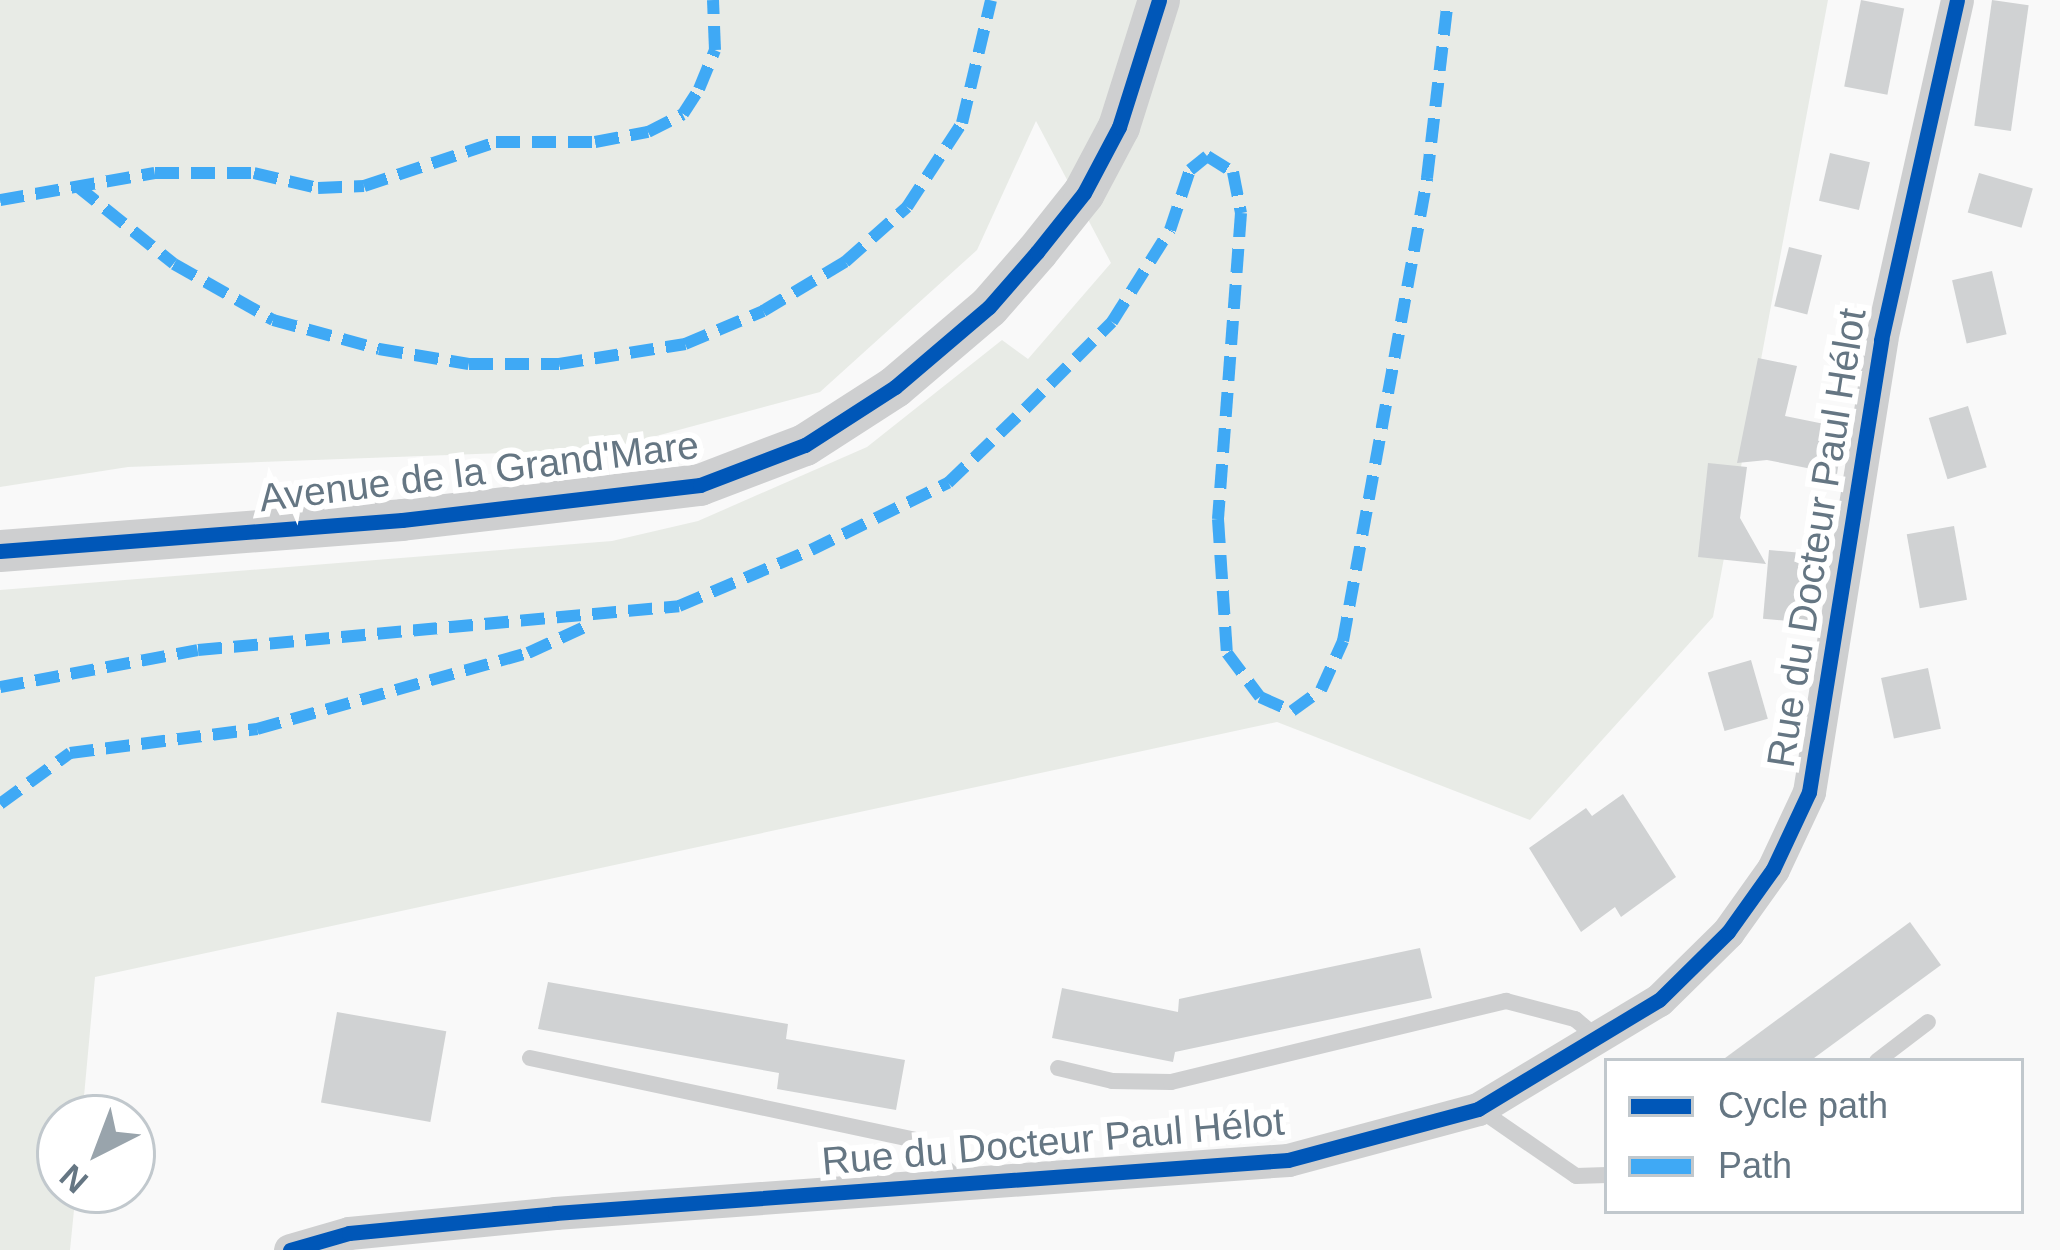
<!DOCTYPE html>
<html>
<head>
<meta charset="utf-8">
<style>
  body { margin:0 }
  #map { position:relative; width:2060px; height:1250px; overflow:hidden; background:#f9f9f9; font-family:Helvetica,sans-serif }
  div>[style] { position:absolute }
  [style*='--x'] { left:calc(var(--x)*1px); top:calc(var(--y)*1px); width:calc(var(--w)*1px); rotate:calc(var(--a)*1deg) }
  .green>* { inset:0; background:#e8ebe6 }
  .building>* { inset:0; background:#d0d2d3; transform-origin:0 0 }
  .service>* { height:16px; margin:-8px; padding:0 8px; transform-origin:8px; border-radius:8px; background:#cecfd0 }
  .minor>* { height:33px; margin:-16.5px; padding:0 16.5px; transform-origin:16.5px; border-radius:16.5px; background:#cecfd0 }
  .tertiary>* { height:42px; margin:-21px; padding:0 21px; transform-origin:21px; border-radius:21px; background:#cecfd0 }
  .quiet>* { height:12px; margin-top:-6px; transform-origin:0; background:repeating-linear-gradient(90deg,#3fa9f5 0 24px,transparent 0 36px) }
  .cycleway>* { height:15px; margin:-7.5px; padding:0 7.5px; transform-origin:7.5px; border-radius:7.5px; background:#0057b8 }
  span { translate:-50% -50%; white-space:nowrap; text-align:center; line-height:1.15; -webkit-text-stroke:12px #fff; paint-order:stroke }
  .street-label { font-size:39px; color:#657683 }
  .legend { position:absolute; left:1604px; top:1058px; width:420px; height:156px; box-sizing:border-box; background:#fff; border:3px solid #c1c8cd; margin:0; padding:15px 21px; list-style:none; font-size:36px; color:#657683 }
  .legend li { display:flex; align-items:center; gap:24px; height:60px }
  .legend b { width:60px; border:3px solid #c1c8cd }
  .north { position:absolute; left:36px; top:1094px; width:120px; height:120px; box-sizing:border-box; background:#fff; border:3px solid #c1c8cd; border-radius:50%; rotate:222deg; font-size:33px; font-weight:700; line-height:48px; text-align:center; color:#657683 }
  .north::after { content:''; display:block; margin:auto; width:42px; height:54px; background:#99a4ac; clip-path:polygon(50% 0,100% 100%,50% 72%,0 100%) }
</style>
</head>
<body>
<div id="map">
  <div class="green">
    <i style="clip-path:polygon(0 0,1828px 0,1713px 617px,1530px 820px,1277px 722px,95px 977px,82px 1118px,60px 1118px,60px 1190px,76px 1190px,70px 1250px,0 1250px,0 590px,612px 541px,698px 521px,867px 447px,1002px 340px,1028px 359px,1111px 263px,1036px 121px,977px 250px,820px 392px,608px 449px,128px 467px,0 487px)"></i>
  </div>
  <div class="building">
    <i style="left:1861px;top:0;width:44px;height:88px;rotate:11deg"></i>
    <i style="left:1992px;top:0;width:37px;height:127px;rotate:8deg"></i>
    <i style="left:1830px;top:153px;width:41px;height:49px;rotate:13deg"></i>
    <i style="left:1979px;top:173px;width:56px;height:41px;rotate:16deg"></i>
    <i style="left:1789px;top:247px;width:34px;height:61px;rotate:14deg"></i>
    <i style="left:1992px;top:271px;width:65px;height:41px;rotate:77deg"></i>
    <i style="clip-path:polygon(1758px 358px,1797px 366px,1785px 416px,1844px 428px,1837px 474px,1767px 460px,1737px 463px)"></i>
    <i style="left:1968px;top:406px;width:64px;height:41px;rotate:73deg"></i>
    <i style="clip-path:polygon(1708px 463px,1747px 467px,1740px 518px,1766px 564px,1698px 557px)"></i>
    <i style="left:1954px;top:526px;width:75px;height:48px;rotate:80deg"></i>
    <i style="left:1769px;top:550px;width:45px;height:69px;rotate:5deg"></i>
    <i style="left:1751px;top:660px;width:61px;height:45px;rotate:74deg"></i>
    <i style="left:1928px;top:668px;width:62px;height:48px;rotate:78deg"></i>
    <i style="clip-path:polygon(1623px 794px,1676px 877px,1621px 917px,1615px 907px,1581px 932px,1529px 848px,1586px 808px,1592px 816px)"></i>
    <i style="clip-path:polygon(1910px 922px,1941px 965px,1810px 1061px,1721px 1061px)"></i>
    <i style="clip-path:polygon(1420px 948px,1432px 998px,1175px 1052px,1173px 1062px,1052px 1038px,1062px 988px,1178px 1012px,1179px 999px)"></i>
    <i style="clip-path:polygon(548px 982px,788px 1024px,786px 1039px,905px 1060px,896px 1110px,777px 1089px,779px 1073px,538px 1029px)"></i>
    <i style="left:337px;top:1012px;width:111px;height:92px;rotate:10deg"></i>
  </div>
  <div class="service">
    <i style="--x:530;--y:1058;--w:396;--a:12"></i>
    <i style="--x:917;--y:1140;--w:62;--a:44.3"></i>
    <i style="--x:1877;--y:1061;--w:64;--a:-37.4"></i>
    <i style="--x:1058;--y:1068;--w:56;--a:13.5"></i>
    <i style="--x:1112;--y:1081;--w:59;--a:1"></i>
    <i style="--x:1171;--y:1082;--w:345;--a:-13.6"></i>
    <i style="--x:1506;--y:1001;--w:71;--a:14.6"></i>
    <i style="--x:1575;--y:1019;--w:31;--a:40"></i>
    <i style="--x:1479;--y:1109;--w:118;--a:34.6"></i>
    <i style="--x:1576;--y:1176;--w:31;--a:-2"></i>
  </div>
  <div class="minor">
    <i style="--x:290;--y:1250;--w:61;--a:-16.1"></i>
    <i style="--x:349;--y:1233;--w:207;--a:-5.5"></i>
    <i style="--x:555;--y:1213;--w:735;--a:-4.14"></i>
    <i style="--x:1288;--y:1160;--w:197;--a:-15"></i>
    <i style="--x:1478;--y:1109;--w:211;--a:-31.1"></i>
    <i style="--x:1659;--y:1000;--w:97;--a:-44.6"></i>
    <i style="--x:1728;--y:932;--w:77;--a:-54.5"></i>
    <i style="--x:1773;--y:869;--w:85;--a:-64.9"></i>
    <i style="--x:1809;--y:792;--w:458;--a:-80.9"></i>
    <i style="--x:1881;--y:340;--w:348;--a:-77.4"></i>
  </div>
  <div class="tertiary">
    <i style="--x:0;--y:551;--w:403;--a:-4.4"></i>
    <i style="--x:402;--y:520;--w:300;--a:-6.7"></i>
    <i style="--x:700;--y:485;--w:112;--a:-20.9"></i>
    <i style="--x:805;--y:445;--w:107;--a:-32.8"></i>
    <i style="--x:895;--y:387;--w:123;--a:-40.4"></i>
    <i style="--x:989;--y:307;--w:73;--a:-48.9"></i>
    <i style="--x:1037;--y:252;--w:75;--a:-51.5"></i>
    <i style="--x:1084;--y:193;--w:75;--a:-62.1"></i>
    <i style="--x:1119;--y:127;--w:133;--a:-72.5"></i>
  </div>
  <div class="quiet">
    <i style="--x:77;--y:186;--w:124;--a:38.8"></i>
    <i style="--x:174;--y:264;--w:114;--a:29.5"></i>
    <i style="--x:273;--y:320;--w:110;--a:15.3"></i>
    <i style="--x:379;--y:349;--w:91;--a:9.5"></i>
    <i style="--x:469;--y:364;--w:90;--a:0"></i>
    <i style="--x:559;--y:364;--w:128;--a:-9"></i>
    <i style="--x:685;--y:344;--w:85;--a:-22.9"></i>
    <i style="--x:763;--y:311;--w:96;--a:-30.9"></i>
    <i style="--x:845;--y:262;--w:83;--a:-41.6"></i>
    <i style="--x:907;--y:207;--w:100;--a:-56.8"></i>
    <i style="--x:962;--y:123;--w:126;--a:-76.7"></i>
    <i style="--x:0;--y:200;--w:157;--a:-9.9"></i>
    <i style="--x:155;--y:173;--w:99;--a:0"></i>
    <i style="--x:254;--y:173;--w:66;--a:13.2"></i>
    <i style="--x:318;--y:188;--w:46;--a:-2.5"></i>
    <i style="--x:364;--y:186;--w:139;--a:-18.4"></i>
    <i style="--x:496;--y:142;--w:99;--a:0"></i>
    <i style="--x:595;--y:142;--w:54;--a:-10.7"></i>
    <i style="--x:648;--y:132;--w:39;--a:-27"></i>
    <i style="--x:683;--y:114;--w:30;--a:-57"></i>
    <i style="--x:699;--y:89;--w:42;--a:-67.7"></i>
    <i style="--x:715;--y:50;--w:50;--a:-92.3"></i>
    <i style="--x:0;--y:687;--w:201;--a:-10.6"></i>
    <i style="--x:198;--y:650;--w:483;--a:-5.2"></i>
    <i style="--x:679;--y:606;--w:143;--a:-23"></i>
    <i style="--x:811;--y:550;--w:153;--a:-26.1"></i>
    <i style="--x:948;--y:483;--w:107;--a:-43.9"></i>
    <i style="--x:1025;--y:409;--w:123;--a:-45"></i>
    <i style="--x:1112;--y:322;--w:109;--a:-57.8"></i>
    <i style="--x:1170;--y:230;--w:63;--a:-71.6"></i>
    <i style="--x:1190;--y:170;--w:22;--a:-39"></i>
    <i style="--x:1207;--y:156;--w:31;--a:32"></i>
    <i style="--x:1233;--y:172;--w:42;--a:79"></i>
    <i style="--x:1241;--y:213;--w:307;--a:94.3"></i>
    <i style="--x:1218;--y:519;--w:134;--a:86.2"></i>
    <i style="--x:1227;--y:653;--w:55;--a:53.1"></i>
    <i style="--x:1260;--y:697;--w:35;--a:24"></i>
    <i style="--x:1292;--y:711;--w:36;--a:-36"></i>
    <i style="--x:1321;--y:690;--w:54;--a:-65.8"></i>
    <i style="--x:1343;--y:641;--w:471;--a:-79.7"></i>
    <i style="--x:1427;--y:178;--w:179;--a:-83.3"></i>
    <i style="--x:0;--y:804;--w:87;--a:-36.1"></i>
    <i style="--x:70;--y:753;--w:189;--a:-7.3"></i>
    <i style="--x:257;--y:729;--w:281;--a:-15.7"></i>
    <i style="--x:528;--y:653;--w:67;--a:-24.7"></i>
  </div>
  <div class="cycleway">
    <i style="--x:0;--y:551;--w:403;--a:-4.4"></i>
    <i style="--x:402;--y:520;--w:300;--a:-6.7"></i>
    <i style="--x:700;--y:485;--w:112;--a:-20.9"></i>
    <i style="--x:805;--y:445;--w:107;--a:-32.8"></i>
    <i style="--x:895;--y:387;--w:123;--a:-40.4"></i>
    <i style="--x:989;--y:307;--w:73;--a:-48.9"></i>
    <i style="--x:1037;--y:252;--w:75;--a:-51.5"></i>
    <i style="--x:1084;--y:193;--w:75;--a:-62.1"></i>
    <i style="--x:1119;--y:127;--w:133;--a:-72.5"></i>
    <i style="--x:290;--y:1250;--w:61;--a:-16.1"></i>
    <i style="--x:349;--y:1233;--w:207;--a:-5.5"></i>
    <i style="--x:555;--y:1213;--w:735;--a:-4.14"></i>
    <i style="--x:1288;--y:1160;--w:197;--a:-15"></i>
    <i style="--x:1478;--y:1109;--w:211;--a:-31.1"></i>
    <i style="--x:1659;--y:1000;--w:97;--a:-44.6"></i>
    <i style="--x:1728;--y:932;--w:77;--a:-54.5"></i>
    <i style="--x:1773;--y:869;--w:85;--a:-64.9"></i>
    <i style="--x:1809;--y:792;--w:458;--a:-80.9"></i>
    <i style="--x:1881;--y:340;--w:348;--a:-77.4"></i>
  </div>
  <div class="street-label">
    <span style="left:479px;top:472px;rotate:-7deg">Avenue de la Grand'Mare</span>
    <span style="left:1817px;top:538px;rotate:-81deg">Rue du Docteur Paul Hélot</span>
    <span style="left:1053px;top:1142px;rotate:-5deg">Rue du Docteur Paul Hélot</span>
  </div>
  <ul class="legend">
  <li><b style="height:15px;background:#0057b8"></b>Cycle path</li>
  <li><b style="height:15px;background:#3fa9f5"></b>Path</li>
  </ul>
  <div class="north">N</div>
</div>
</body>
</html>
